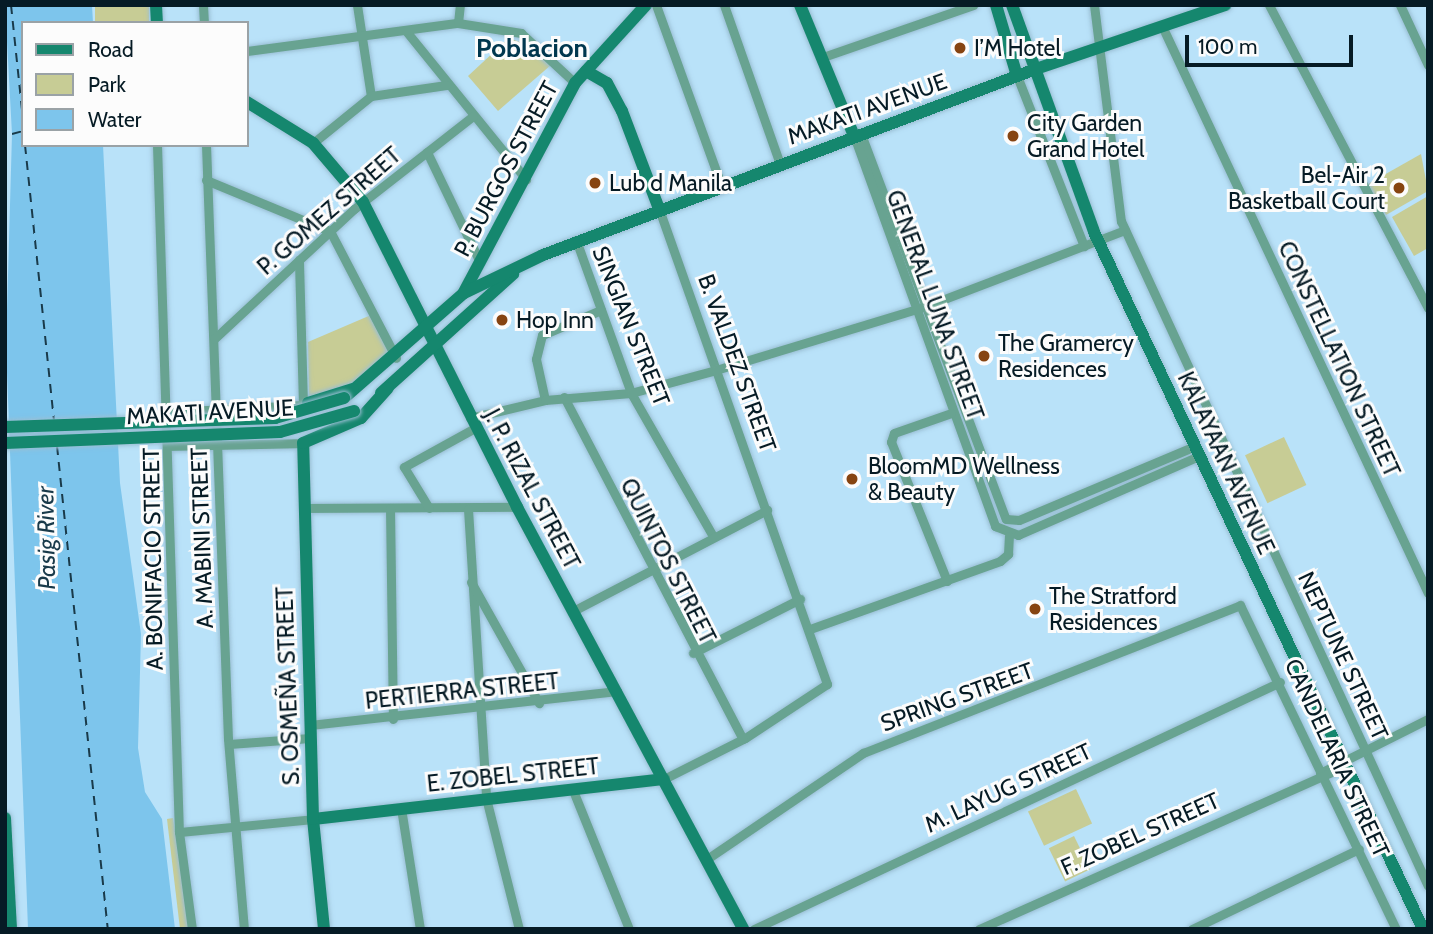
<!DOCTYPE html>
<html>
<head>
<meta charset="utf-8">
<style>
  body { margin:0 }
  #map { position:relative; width:1433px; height:934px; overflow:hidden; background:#b9e2f9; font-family:Cabin,sans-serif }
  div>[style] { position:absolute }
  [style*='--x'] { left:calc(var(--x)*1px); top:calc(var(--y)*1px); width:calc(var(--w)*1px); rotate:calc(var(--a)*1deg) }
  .green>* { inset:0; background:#c7cc95; transform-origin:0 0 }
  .water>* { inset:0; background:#7dc5ec }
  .ferry>* { height:2px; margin-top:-1px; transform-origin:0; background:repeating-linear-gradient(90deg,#193a4a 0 9px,transparent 0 16px) }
  .roads { filter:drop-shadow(0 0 2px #99bed3) drop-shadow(0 0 2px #99bed3) }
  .street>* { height:9px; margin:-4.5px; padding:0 4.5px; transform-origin:4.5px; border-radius:4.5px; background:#68a391 }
  .secondary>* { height:12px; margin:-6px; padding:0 6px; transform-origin:6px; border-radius:6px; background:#15876e }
  .bridges { filter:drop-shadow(0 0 2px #99bed3) drop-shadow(0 0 2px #99bed3) }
  .secondary-bridge>* { height:12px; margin:-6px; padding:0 6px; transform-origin:6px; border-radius:6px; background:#15876e }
  .dots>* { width:19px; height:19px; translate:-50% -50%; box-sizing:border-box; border:4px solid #fcfcfc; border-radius:50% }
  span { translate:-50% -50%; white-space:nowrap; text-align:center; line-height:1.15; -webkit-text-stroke:6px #fcfcfc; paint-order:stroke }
  .poi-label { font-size:23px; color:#061b25 }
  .left { translate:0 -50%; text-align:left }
  .right { translate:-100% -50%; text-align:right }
  .street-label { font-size:23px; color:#061b25 }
  .water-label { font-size:24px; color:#193a4a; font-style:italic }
  .quarter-label { font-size:26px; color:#00374e; font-weight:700 }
  .frame { position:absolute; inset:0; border:7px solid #061b25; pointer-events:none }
  .legend { position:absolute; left:21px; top:21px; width:228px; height:126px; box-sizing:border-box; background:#fcfcfc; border:2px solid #9aa2a6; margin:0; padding:9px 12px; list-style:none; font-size:21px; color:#061b25 }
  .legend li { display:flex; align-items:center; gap:14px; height:35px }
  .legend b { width:35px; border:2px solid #9aa2a6 }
  .scale { position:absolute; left:1185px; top:35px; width:168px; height:32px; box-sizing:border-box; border:4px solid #061b25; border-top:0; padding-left:9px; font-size:21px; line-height:24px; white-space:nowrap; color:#061b25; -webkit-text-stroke:5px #fcfcfc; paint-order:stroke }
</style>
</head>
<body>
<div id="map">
  <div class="green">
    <i style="left:95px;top:5px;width:54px;height:18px"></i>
    <i style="clip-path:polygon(509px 38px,533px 47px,551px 65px,498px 111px,468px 76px)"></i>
    <i style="clip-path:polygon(1421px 154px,1428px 191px,1386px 215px,1368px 184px)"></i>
    <i style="clip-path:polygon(1428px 196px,1428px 248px,1414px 256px,1392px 217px)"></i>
    <i style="clip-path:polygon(371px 315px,393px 357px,358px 386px,309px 399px,308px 342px)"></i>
    <i style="left:1284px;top:437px;width:53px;height:43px;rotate:65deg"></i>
    <i style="left:1076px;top:789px;width:38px;height:53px;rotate:65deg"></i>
    <i style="clip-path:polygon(173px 818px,189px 929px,180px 929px,167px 819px)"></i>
    <i style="left:1074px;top:836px;width:37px;height:28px;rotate:64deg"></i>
  </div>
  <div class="water">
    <i style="clip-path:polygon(5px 5px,92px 5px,93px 23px,23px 23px,23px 145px,103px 145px,120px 483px,141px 634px,138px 748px,145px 792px,162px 819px,175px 929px,28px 929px,6px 346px,12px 134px)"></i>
  </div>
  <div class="ferry">
    <i style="--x:11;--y:5;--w:116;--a:84"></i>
    <i style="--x:12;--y:134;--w:11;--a:-15"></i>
    <i style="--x:25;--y:145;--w:276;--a:84"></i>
    <i style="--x:57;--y:446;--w:486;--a:84"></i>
  </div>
  <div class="roads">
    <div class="street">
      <i style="--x:203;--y:5;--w:18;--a:87"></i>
      <i style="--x:357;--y:5;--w:92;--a:81.3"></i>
      <i style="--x:656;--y:5;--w:191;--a:70.1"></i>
      <i style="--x:724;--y:5;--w:169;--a:70.6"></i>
      <i style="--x:1094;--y:5;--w:218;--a:82.9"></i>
      <i style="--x:1121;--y:221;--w:732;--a:65.22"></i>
      <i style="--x:1269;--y:5;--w:342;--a:62.3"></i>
      <i style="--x:1400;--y:5;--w:66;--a:65"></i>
      <i style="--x:458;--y:23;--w:18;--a:-84"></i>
      <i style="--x:1162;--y:26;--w:626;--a:64.87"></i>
      <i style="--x:406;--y:31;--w:191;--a:51"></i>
      <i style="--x:247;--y:51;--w:213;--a:-7.6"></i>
      <i style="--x:458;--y:23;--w:64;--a:9"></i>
      <i style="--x:521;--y:33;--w:74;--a:42.8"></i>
      <i style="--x:823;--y:57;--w:159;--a:-19.1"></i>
      <i style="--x:1017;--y:76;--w:183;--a:68.5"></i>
      <i style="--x:861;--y:134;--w:411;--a:69.4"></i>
      <i style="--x:1006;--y:519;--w:13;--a:4"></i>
      <i style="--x:1019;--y:520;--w:191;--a:-22.8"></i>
      <i style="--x:854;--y:136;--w:415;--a:70.1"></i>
      <i style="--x:995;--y:526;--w:25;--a:21"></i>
      <i style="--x:1018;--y:535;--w:197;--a:-23.6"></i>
      <i style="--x:313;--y:143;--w:75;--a:-39"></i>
      <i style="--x:371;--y:96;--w:76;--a:-8.3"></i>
      <i style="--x:157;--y:145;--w:687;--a:88.17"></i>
      <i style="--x:179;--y:832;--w:98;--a:82.4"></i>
      <i style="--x:206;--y:145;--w:594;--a:87.88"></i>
      <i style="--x:228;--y:739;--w:191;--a:85.2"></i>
      <i style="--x:427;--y:152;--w:122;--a:64.3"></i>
      <i style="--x:206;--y:180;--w:134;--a:22.4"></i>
      <i style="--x:330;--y:231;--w:143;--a:62.5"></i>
      <i style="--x:659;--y:209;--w:504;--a:70.52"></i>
      <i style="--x:827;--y:684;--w:98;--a:146.6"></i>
      <i style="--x:745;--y:738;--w:91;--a:153.2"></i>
      <i style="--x:576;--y:240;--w:163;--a:70.2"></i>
      <i style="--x:631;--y:393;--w:165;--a:60.2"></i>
      <i style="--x:214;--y:339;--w:191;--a:-42.9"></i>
      <i style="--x:354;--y:209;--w:151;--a:-38"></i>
      <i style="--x:564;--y:397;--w:386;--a:62.4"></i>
      <i style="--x:545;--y:400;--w:42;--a:-102.4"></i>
      <i style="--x:536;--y:359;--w:25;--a:-76"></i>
      <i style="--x:542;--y:335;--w:64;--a:-23"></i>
      <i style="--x:169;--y:412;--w:134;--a:-3"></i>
      <i style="--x:303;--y:405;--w:145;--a:-91.6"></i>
      <i style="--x:470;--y:418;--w:77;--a:-13.5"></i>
      <i style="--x:545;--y:400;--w:86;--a:-4.7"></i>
      <i style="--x:631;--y:393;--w:88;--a:-15.1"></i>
      <i style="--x:716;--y:370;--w:220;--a:-16.9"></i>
      <i style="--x:926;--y:306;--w:213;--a:-20.9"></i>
      <i style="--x:170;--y:446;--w:133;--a:-1.3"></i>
      <i style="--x:304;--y:508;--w:213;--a:-0.3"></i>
      <i style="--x:390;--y:508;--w:211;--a:89.2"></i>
      <i style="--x:429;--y:508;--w:48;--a:-121.4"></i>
      <i style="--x:404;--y:467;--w:81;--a:-28.8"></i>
      <i style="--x:468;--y:509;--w:290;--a:86.4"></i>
      <i style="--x:486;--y:798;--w:135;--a:75.9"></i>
      <i style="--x:947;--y:581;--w:150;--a:-111.9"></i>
      <i style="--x:891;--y:442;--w:9;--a:-72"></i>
      <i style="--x:894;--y:433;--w:60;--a:-19.3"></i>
      <i style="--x:471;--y:582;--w:139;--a:60.7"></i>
      <i style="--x:573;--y:611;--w:219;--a:-27.5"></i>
      <i style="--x:810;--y:629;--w:202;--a:-19.7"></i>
      <i style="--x:1000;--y:561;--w:11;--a:-41"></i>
      <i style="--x:1008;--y:554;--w:18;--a:-87"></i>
      <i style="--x:693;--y:653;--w:120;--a:-26.8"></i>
      <i style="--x:310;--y:725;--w:309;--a:-6.3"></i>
      <i style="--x:229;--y:744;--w:81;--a:-4.2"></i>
      <i style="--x:1320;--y:773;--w:121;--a:-26.6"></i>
      <i style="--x:572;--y:788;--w:152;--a:68"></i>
      <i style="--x:401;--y:808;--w:122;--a:81.1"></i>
      <i style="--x:179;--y:832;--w:135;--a:-5.5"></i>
      <i style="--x:707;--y:859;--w:189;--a:-34.2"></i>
      <i style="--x:863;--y:753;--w:405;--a:-21.4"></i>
      <i style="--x:1240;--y:605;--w:360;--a:64.3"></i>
      <i style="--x:754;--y:929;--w:581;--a:-25.15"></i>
      <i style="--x:979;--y:929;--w:401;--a:-24"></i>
      <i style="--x:1192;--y:929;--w:185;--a:-25.6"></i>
    </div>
    <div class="secondary">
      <i style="--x:156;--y:5;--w:18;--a:87"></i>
      <i style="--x:800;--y:5;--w:142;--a:67.6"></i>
      <i style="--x:996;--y:5;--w:74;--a:73.5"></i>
      <i style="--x:1012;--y:5;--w:241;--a:70.1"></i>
      <i style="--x:1094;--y:232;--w:771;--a:64.73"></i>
      <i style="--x:586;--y:71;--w:24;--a:30"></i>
      <i style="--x:607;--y:83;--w:32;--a:62"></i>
      <i style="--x:622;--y:111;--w:105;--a:69.3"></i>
      <i style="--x:247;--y:102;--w:78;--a:31.8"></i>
      <i style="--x:313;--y:143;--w:77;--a:49.7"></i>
      <i style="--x:363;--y:202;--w:342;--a:63.2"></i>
      <i style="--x:517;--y:507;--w:479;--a:61.8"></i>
      <i style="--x:464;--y:292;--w:237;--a:-62"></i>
      <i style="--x:575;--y:83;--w:105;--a:-47.7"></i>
      <i style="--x:381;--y:393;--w:178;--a:-42"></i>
      <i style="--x:344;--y:398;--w:159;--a:-41.2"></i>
      <i style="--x:464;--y:293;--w:88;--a:-25.7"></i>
      <i style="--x:543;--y:255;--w:524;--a:-20.68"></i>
      <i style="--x:1033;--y:70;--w:203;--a:-18.7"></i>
      <i style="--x:308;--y:403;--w:47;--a:-17.3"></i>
      <i style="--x:5;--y:818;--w:111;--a:86.9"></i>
      <i style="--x:313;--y:819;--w:353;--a:-6.5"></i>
      <i style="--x:324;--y:929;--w:111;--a:-95.7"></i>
      <i style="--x:313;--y:819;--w:376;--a:-91.5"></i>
      <i style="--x:303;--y:443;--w:63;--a:-23.3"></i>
      <i style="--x:361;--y:418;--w:40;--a:-48"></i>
    </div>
  </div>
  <div class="bridges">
    <div class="secondary-bridge">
      <i style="--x:5;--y:427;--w:270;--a:-1.9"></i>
      <i style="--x:275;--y:418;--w:72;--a:-16.2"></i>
      <i style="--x:5;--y:443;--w:275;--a:-2.3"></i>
      <i style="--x:280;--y:432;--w:77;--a:-15.8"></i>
    </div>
  </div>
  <div class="dots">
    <i style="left:960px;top:48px;background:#864411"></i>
    <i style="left:1013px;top:136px;background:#864411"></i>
    <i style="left:595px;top:183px;background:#864411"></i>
    <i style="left:1399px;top:188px;background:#864411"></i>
    <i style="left:502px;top:320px;background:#864411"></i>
    <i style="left:984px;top:356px;background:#864411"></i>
    <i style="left:852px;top:479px;background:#864411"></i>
    <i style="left:1035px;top:609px;background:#864411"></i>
  </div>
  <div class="poi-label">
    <span class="left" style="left:974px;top:48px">I’M Hotel</span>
    <span class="left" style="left:1027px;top:136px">City Garden<br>Grand Hotel</span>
    <span class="right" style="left:1385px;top:188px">Bel-Air 2<br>Basketball Court</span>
    <span class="left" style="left:609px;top:183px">Lub d Manila</span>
    <span class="left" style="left:516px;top:320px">Hop Inn</span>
    <span class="left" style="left:998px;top:356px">The Gramercy<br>Residences</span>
    <span class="left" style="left:868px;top:479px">BloomMD Wellness<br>&amp; Beauty</span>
    <span class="left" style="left:1049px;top:609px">The Stratford<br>Residences</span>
  </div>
  <div class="street-label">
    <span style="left:867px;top:109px;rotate:-20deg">MAKATI AVENUE</span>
    <span style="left:506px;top:169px;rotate:-62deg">P. BURGOS STREET</span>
    <span style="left:329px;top:211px;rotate:-41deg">P. GOMEZ STREET</span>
    <span style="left:935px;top:305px;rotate:70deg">GENERAL LUNA STREET</span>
    <span style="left:631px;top:326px;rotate:68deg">SINGIAN STREET</span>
    <span style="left:1339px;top:359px;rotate:65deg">CONSTELLATION STREET</span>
    <span style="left:737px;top:363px;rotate:70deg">B. VALDEZ STREET</span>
    <span style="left:210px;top:412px;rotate:-3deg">MAKATI AVENUE</span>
    <span style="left:1226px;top:463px;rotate:65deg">KALAYAAN AVENUE</span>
    <span style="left:532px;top:489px;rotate:62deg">J. P. RIZAL STREET</span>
    <span style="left:202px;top:538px;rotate:-92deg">A. MABINI STREET</span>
    <span style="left:153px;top:559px;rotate:-91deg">A. BONIFACIO STREET</span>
    <span style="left:668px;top:561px;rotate:63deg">QUINTOS STREET</span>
    <span style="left:1343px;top:656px;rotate:65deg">NEPTUNE STREET</span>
    <span style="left:288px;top:686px;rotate:-92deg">S. OSMEÑA STREET</span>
    <span style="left:462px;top:691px;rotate:-6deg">PERTIERRA STREET</span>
    <span style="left:957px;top:697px;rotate:-20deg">SPRING STREET</span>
    <span style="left:1337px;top:758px;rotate:65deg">CANDELARIA STREET</span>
    <span style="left:513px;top:775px;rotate:-6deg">E. ZOBEL STREET</span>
    <span style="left:1008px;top:788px;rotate:-25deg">M. LAYUG STREET</span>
    <span style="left:1140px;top:834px;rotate:-24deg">F. ZOBEL STREET</span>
  </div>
  <div class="water-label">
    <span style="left:46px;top:538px;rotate:-91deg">Pasig River</span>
  </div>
  <div class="quarter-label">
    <span style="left:532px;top:49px">Poblacion</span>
  </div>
  <div class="frame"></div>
  <ul class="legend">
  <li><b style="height:9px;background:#15876e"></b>Road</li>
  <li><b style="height:19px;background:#c7cc95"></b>Park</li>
  <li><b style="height:19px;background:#7dc5ec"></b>Water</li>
  </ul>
  <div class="scale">100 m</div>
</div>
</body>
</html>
